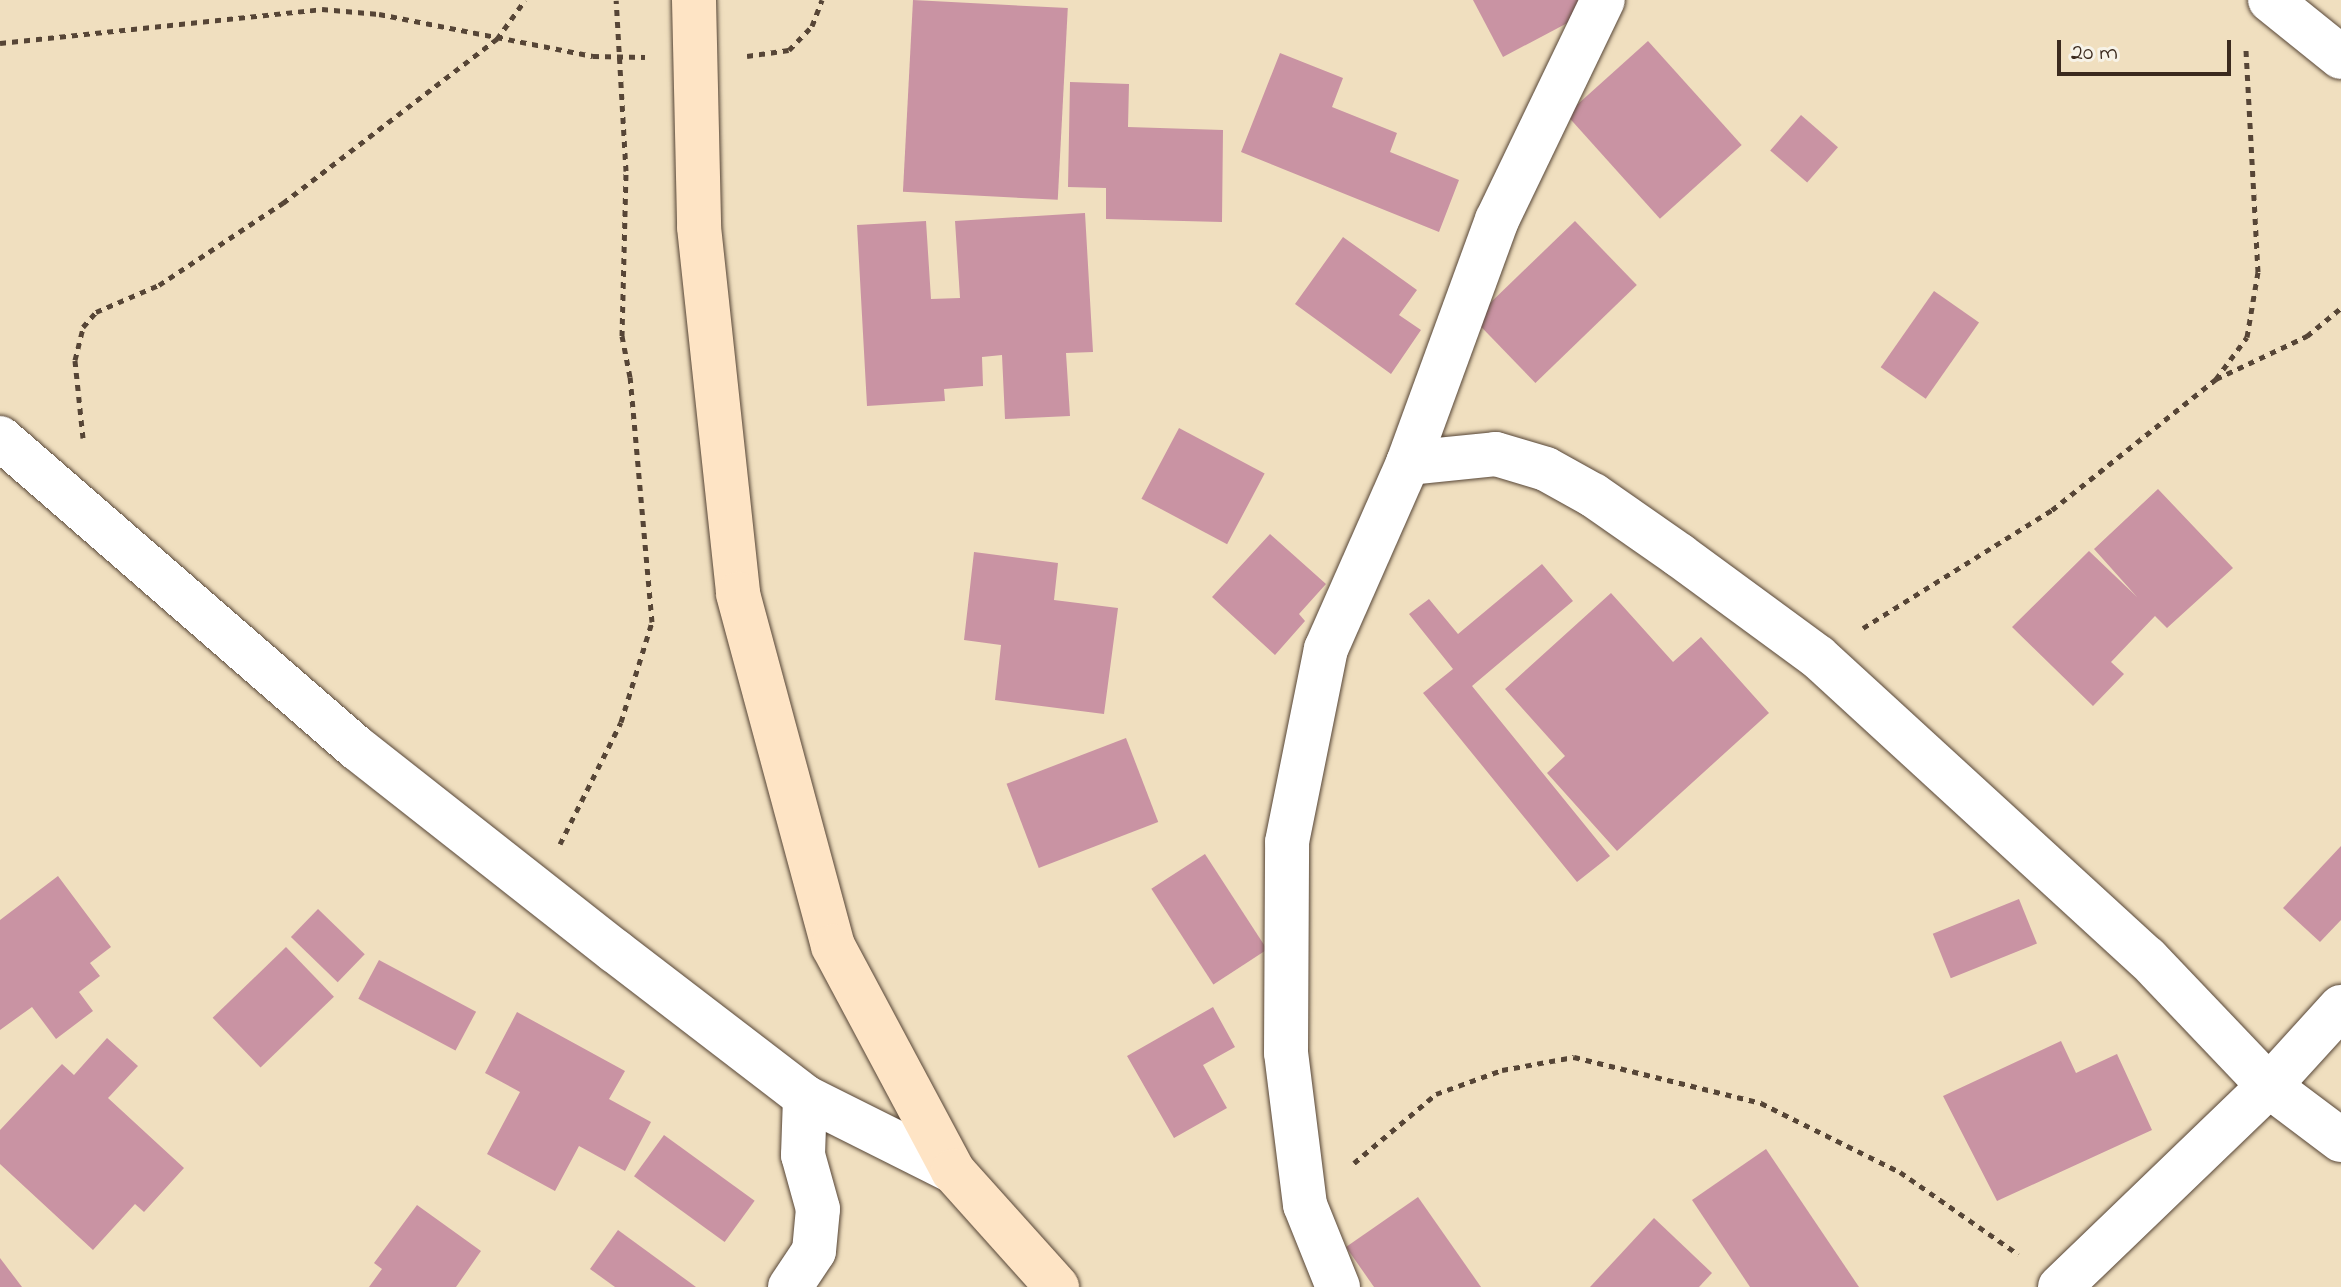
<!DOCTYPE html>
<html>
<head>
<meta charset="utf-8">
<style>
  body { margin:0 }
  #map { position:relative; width:2341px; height:1287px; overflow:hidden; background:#f0dfbf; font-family:"Indie Flower",sans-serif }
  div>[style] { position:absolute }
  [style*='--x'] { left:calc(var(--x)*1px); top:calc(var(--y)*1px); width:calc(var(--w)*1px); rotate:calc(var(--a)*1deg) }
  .building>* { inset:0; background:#c993a3; transform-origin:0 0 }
  .path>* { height:5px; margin-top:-2.5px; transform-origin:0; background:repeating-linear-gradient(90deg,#564536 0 6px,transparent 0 12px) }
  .roads { filter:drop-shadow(0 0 2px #564536) drop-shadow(0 0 2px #564536) }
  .street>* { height:44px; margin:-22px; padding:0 22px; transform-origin:22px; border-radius:22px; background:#fff }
  .secondary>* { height:44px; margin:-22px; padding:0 22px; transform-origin:22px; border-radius:22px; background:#fee4c5 }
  span { translate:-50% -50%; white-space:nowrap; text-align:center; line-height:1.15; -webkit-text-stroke:6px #f7f3e8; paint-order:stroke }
  .scale { position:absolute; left:2057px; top:40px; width:174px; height:36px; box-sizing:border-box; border:4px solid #3b2a1e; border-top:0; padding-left:10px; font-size:24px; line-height:28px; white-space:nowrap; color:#3b2a1e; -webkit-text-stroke:6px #f7f3e8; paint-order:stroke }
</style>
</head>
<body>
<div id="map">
  <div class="building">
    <i style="left:913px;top:0;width:155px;height:192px;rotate:3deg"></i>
    <i style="clip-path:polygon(1473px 0,1584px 0,1590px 11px,1503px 57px)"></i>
    <i style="left:1648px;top:41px;width:140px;height:110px;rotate:48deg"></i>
    <i style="clip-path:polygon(1280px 53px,1343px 78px,1332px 107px,1397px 133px,1390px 152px,1459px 180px,1439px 232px,1241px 152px)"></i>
    <i style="clip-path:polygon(1070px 82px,1129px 84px,1128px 127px,1223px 130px,1222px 222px,1106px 219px,1106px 188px,1068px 187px)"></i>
    <i style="left:1801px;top:115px;width:49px;height:47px;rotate:41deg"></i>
    <i style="clip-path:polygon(1085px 213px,1093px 352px,1066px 353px,1070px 416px,1005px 419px,1002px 355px,982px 357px,983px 386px,944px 389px,945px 401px,867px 406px,857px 225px,926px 221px,931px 299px,960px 298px,955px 221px)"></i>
    <i style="left:1575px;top:221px;width:89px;height:141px;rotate:46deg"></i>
    <i style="clip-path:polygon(1343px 237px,1417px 290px,1399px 315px,1421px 330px,1391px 374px,1295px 304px)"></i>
    <i style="left:1934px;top:291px;width:55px;height:93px;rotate:35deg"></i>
    <i style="left:1179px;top:428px;width:97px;height:80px;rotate:28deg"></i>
    <i style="clip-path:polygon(2158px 489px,2233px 568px,2167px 628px,2155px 616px,2111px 662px,2124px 674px,2093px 706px,2012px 627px,2089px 551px,2137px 597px,2094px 549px)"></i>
    <i style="clip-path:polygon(1270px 534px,1326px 584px,1299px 614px,1305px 621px,1275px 655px,1212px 597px)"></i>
    <i style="clip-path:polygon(974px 552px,1058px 563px,1054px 600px,1118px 608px,1104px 714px,995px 700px,1001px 645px,964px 640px)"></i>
    <i style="clip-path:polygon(1542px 564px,1573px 601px,1472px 686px,1610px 856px,1577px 882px,1423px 693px,1453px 669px,1409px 614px,1429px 599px,1458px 634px)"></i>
    <i style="clip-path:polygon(1611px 593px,1673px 662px,1701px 637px,1769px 713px,1617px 851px,1547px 773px,1565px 756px,1505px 689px)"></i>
    <i style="left:1126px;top:738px;width:90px;height:128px;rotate:69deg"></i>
    <i style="clip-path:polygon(2341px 846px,2341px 920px,2320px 942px,2283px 908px)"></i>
    <i style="left:1205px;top:854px;width:114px;height:64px;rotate:57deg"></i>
    <i style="clip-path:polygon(58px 876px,111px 947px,90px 963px,100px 976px,79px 992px,93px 1011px,56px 1039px,32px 1007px,0 1030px,0 920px)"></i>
    <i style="left:2019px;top:899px;width:48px;height:93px;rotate:68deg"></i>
    <i style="left:318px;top:909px;width:65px;height:39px;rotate:44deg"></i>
    <i style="left:286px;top:947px;width:69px;height:102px;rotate:46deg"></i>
    <i style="left:379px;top:960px;width:110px;height:44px;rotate:28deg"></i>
    <i style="clip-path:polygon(1213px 1007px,1235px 1047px,1203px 1065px,1227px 1108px,1174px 1138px,1127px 1056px)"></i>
    <i style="clip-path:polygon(517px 1012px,625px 1071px,609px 1099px,651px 1122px,625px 1171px,579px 1146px,555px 1191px,487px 1154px,520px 1092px,485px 1073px)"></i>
    <i style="clip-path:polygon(107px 1038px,138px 1066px,108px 1098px,184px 1168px,144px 1212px,135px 1204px,93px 1250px,0 1164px,0 1130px,62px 1064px,74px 1075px)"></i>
    <i style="clip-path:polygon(2061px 1041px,2076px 1073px,2117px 1054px,2152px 1130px,1997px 1201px,1943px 1096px)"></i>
    <i style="left:664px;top:1135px;width:112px;height:51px;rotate:36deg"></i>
    <i style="clip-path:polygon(1766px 1149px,1859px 1287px,1750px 1287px,1692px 1200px)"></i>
    <i style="clip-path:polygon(1418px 1197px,1481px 1287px,1374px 1287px,1346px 1247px)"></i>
    <i style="clip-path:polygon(417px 1205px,481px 1251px,456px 1287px,369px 1287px,382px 1269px,374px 1263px)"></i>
    <i style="clip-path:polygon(1654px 1218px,1712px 1273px,1699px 1287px,1590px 1287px)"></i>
    <i style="clip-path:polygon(618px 1230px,696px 1287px,615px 1287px,590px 1269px)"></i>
    <i style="clip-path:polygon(0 1258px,22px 1287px,0 1287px)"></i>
  </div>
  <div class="path">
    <i style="--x:0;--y:43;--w:324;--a:-6"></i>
    <i style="--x:322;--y:9;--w:57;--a:5"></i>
    <i style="--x:379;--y:14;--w:218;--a:11.1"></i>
    <i style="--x:593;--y:56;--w:52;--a:1.1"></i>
    <i style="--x:747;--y:56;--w:42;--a:-8.1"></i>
    <i style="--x:789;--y:50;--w:33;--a:-46"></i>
    <i style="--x:812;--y:26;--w:28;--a:-69"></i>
    <i style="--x:2216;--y:379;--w:101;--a:-25.3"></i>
    <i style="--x:2307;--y:336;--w:44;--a:-39.5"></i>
    <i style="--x:83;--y:438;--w:78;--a:-95.9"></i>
    <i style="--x:75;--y:360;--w:34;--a:-76"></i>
    <i style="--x:83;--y:327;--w:20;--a:-49"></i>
    <i style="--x:96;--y:312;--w:69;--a:-23.2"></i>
    <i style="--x:159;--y:285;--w:149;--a:-33.5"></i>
    <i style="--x:283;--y:203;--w:270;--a:-37.5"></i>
    <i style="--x:497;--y:39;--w:48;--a:-54.3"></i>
    <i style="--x:1863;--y:628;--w:223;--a:-32"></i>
    <i style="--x:2052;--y:510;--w:210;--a:-38.6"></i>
    <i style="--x:2216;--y:379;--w:52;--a:-53.6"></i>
    <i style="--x:2247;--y:337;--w:66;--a:-80.4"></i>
    <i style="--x:2258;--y:272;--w:222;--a:-93.1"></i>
    <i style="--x:560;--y:844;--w:136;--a:-63.4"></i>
    <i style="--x:621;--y:722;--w:105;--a:-72.8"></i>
    <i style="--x:652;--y:622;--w:246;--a:-95.1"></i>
    <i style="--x:630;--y:377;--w:42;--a:-101"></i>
    <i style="--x:622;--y:336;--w:165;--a:-88.6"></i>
    <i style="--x:626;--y:171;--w:171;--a:-93.3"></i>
    <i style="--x:1354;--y:1163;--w:107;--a:-40.1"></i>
    <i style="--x:1436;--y:1094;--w:70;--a:-20"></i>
    <i style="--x:1502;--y:1070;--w:73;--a:-10.2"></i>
    <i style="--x:1574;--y:1057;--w:193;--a:13.8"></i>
    <i style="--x:1761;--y:1103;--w:155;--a:26.4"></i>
    <i style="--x:1900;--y:1172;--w:144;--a:34.8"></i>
  </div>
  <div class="roads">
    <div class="street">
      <i style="--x:2270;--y:0;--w:91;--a:38.8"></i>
      <i style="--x:0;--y:438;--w:474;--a:41"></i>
      <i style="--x:358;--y:749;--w:327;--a:38.2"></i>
      <i style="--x:615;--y:951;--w:240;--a:37.5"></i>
      <i style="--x:805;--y:1097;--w:165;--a:26.6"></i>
      <i style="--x:1408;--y:463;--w:88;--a:-5.8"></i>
      <i style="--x:1496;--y:454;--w:52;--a:16.7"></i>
      <i style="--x:1546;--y:469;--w:54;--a:29"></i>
      <i style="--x:1593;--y:495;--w:105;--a:34.9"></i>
      <i style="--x:1679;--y:555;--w:172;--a:36.3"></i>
      <i style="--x:1818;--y:657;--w:446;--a:42.5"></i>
      <i style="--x:2147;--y:958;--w:177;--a:46.4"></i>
      <i style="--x:2269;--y:1086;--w:90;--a:36.9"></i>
      <i style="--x:790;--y:1287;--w:43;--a:-56.3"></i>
      <i style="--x:814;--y:1251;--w:42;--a:-84.6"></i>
      <i style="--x:818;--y:1209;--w:56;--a:-105.5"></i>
      <i style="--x:803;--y:1155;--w:58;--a:-88"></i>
      <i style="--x:1338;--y:1287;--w:88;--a:-111.9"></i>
      <i style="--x:1305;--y:1205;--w:153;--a:-97.1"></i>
      <i style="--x:1286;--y:1053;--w:211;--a:-89.7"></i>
      <i style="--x:1287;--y:842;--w:197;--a:-78.6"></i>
      <i style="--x:1326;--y:649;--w:203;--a:-66.2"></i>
      <i style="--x:1408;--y:463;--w:259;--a:-69.9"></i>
      <i style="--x:1497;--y:220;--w:244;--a:-64.3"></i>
      <i style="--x:2060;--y:1287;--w:290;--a:-43.9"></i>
      <i style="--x:2269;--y:1086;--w:107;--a:-47.7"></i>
    </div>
    <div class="secondary">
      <i style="--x:694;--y:0;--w:227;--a:88.7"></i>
      <i style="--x:699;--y:227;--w:369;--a:83.9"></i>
      <i style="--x:738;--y:594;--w:365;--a:74.9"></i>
      <i style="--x:833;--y:946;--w:255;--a:61.9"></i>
      <i style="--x:953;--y:1171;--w:156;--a:48.1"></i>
    </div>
  </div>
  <div class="scale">20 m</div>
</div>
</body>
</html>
